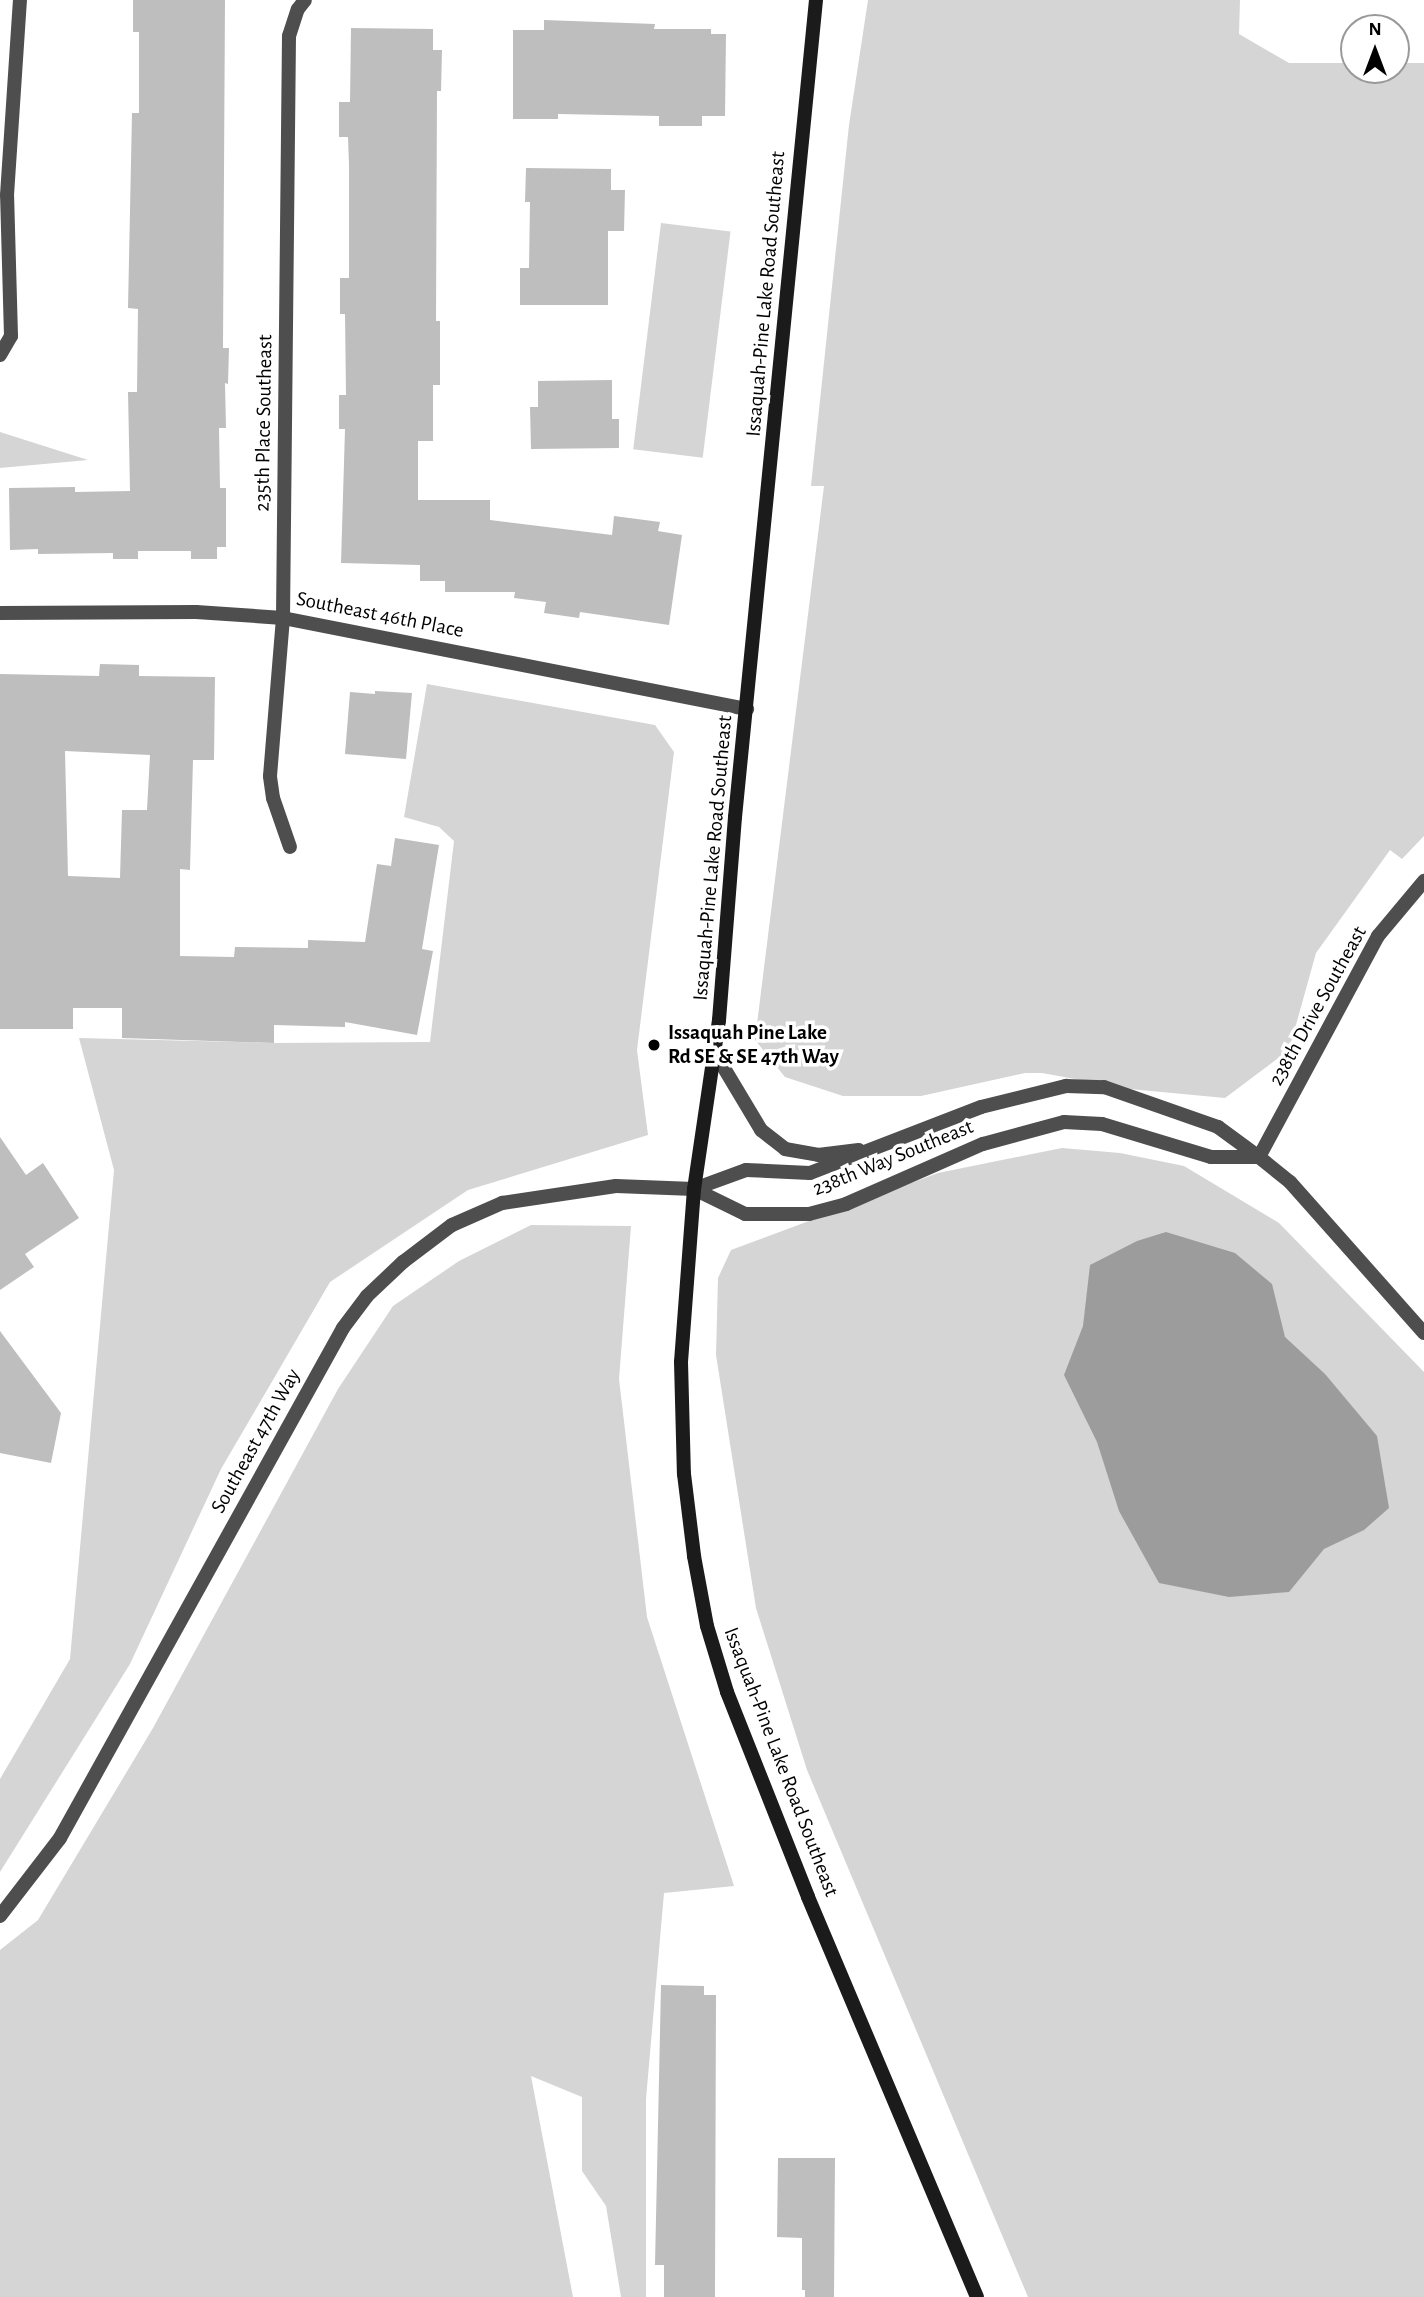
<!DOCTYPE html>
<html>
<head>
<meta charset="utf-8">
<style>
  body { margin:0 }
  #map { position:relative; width:1424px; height:2297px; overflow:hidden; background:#fff; font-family:"Alegreya Sans",sans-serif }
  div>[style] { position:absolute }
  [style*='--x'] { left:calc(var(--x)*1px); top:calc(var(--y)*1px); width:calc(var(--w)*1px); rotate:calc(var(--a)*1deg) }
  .green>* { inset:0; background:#d5d5d5; transform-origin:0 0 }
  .water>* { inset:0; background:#9c9c9c }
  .building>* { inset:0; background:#bebebe }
  .street>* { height:14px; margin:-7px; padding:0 7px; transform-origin:7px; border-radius:7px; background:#4e4e4e }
  .secondary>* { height:14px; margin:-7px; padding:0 7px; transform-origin:7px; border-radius:7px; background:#1b1b1b }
  .dots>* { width:19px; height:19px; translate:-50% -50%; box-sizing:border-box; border:4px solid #fff; border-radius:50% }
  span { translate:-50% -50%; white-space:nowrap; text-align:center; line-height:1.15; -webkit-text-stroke:7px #fff; paint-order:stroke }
  .street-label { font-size:21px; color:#000 }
  .poi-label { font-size:21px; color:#000; font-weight:700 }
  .left { translate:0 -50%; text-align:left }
  .north { position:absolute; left:1340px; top:14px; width:70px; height:70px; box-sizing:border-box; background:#fff; border:2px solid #999; border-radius:50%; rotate:0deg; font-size:19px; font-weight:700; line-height:28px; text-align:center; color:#000 }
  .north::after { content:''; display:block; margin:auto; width:24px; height:32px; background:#000; clip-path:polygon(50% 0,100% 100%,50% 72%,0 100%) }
</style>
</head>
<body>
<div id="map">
  <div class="green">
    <i style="clip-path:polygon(868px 0,1240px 0,1239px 34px,1289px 63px,1354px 63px,1354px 70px,1396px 70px,1396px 63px,1424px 63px,1424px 836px,1402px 859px,1390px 850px,1316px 953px,1289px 1050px,1225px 1098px,1130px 1089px,1042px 1073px,1025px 1073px,921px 1096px,843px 1096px,785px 1077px,755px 1040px,824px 486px,811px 486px,849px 125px)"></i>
    <i style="left:661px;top:223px;width:70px;height:228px;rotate:7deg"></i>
    <i style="clip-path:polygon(0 432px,88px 460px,0 468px)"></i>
    <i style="clip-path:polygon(427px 684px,655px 725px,674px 752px,637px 1050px,648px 1135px,468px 1190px,330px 1282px,221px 1469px,130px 1664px,0 1872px,0 1779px,70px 1659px,114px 1170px,79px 1038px,274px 1043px,430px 1042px,454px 841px,439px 827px,404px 817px)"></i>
    <i style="clip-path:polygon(1062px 1148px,1120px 1153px,1184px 1166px,1279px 1223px,1424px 1372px,1424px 2297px,1028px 2297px,807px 1770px,756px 1608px,716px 1355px,718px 1278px,731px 1250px,938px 1173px)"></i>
    <i style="clip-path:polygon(531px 1225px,631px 1226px,619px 1379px,647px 1617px,734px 1886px,664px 1893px,646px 2099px,646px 2297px,621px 2297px,606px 2206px,582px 2171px,582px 2097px,531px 2076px,573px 2297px,0 2297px,0 1950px,38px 1920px,153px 1728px,338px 1389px,393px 1306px,459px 1261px)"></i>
  </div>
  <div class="water">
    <i style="clip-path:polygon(1166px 1232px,1235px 1253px,1272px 1284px,1285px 1337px,1325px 1374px,1377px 1436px,1389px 1508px,1364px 1530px,1324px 1549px,1289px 1592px,1229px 1597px,1159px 1583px,1119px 1511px,1097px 1442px,1064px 1375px,1083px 1326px,1090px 1265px,1137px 1241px)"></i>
  </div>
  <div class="building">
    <i style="clip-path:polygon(133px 0,225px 0,223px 348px,229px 348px,228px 384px,225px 383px,226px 428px,219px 428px,220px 488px,226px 488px,226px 547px,217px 547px,217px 559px,191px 559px,191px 551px,138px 551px,138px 559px,113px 559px,113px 553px,38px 554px,38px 549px,10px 550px,9px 488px,75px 487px,75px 492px,130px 491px,128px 392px,137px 392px,138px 309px,128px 308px,132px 113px,139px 113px,139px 32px,133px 32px)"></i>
    <i style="clip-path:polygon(544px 20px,655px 24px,654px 29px,711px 29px,711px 34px,726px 34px,725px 116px,702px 116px,702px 126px,659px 126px,659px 116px,558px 114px,558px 119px,513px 119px,513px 30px,544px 30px)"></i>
    <i style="clip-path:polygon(351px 28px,433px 29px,433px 50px,442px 50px,441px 91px,437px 91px,436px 321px,440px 321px,440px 385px,433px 385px,433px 441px,418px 441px,418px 500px,490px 500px,490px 520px,612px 535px,614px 516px,660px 522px,658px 531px,682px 535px,669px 625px,580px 612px,579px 618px,544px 613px,546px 602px,514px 598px,515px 592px,445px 592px,445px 581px,420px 581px,420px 565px,341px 563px,345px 429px,339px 429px,339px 395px,346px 395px,345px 314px,340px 314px,340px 278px,349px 278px,349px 165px,348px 137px,339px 137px,339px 102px,350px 102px)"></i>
    <i style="clip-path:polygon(526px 168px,611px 169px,611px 190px,625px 190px,624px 231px,608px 231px,608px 305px,520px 305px,520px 268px,529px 268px,530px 202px,525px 202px)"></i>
    <i style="clip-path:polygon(612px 380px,612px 419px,619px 419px,619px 448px,531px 449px,530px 407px,538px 407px,538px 381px)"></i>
    <i style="clip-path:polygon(evenodd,100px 664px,139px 665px,139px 676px,215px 677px,214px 760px,193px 760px,190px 870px,180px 869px,180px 956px,234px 957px,235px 947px,308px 948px,308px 940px,365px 942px,377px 864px,391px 866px,395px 838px,439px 845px,422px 949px,433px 951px,417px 1035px,345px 1022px,345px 1027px,274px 1025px,274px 1043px,122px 1038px,122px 1008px,73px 1008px,73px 1029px,0 1029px,0 674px,99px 676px,100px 664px,65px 751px,150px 755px,147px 810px,122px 810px,120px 878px,68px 876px,65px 751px)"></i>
    <i style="clip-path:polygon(375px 691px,412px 693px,406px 759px,345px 754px,350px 692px,375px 694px)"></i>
    <i style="clip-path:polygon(0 1137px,26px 1175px,43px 1163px,79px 1218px,25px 1254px,34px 1267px,0 1290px)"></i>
    <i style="clip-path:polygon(0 1331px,61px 1413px,51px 1463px,0 1453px)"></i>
    <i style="clip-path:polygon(661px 1985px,704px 1986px,704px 1995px,716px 1995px,715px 2297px,664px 2297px,664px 2265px,655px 2265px)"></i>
    <i style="clip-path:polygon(778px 2158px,835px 2158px,834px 2297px,805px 2297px,805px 2290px,802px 2290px,802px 2238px,777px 2237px)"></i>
  </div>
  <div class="street">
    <i style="--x:0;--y:355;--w:22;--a:-60"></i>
    <i style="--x:11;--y:336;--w:141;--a:-91.6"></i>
    <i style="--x:7;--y:195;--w:195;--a:-86.2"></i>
    <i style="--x:0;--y:613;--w:196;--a:-0.3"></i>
    <i style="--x:196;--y:612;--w:87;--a:3.9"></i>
    <i style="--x:283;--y:618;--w:473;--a:11.1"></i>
    <i style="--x:290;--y:847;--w:52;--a:-109.1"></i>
    <i style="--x:273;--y:798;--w:22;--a:-98"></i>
    <i style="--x:270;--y:776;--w:159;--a:-85.3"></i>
    <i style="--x:283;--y:618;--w:582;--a:-89.41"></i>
    <i style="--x:289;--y:36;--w:28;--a:-72"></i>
    <i style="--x:298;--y:9;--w:11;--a:-52"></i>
    <i style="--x:715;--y:1053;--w:90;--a:59.1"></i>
    <i style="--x:761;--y:1130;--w:31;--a:38"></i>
    <i style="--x:785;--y:1149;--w:34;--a:10"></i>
    <i style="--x:818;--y:1155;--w:41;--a:-7"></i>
    <i style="--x:1259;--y:1157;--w:251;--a:-61.7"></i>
    <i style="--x:1378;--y:936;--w:72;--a:-50.1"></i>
    <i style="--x:694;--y:1189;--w:57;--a:26.1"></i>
    <i style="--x:745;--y:1214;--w:64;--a:0"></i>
    <i style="--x:809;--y:1214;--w:38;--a:-15"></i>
    <i style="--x:846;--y:1204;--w:150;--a:-23.7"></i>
    <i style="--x:983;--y:1144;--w:84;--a:-15.2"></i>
    <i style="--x:1064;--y:1122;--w:38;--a:3"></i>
    <i style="--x:1102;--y:1124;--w:114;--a:16.8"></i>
    <i style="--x:1211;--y:1157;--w:48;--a:0"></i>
    <i style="--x:0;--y:1916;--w:98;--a:-52.4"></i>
    <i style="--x:60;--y:1838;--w:583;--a:-60.97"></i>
    <i style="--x:343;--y:1328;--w:40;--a:-53"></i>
    <i style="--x:367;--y:1296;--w:50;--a:-43.4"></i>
    <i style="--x:403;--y:1262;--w:61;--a:-37.1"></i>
    <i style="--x:452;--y:1225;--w:55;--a:-23.7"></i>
    <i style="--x:502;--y:1203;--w:115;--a:-8.5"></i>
    <i style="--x:616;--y:1186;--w:78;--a:2.2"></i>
    <i style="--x:694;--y:1189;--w:55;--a:-20.1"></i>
    <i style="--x:746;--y:1170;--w:64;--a:2.7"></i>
    <i style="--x:810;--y:1173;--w:183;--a:-21.1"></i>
    <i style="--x:981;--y:1107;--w:88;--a:-13.9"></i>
    <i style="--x:1066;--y:1086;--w:38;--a:2"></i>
    <i style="--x:1104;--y:1087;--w:121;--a:19.3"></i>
    <i style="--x:1218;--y:1127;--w:51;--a:36.2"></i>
    <i style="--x:1259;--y:1157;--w:40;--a:39"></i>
    <i style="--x:1290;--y:1182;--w:202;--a:48.4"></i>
  </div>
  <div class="secondary">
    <i style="--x:816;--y:0;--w:821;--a:95.66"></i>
    <i style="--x:735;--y:817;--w:204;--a:94.5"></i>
    <i style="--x:719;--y:1020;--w:171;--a:98.4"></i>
    <i style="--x:694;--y:1189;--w:173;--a:94.3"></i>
    <i style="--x:681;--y:1362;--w:112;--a:88.5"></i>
    <i style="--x:684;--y:1474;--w:83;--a:83"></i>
    <i style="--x:694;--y:1556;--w:71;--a:79.5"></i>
    <i style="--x:707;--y:1626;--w:69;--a:73.1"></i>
    <i style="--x:727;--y:1692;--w:220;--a:68.4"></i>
    <i style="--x:808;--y:1897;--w:434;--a:67.1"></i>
  </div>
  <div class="dots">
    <i style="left:654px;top:1045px;background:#000"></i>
  </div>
  <div class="street-label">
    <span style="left:766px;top:294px;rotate:-85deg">Issaquah-Pine Lake Road Southeast</span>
    <span style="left:264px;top:423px;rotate:-89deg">235th Place Southeast</span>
    <span style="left:380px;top:615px;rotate:11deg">Southeast 46th Place</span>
    <span style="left:713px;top:858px;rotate:-85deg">Issaquah-Pine Lake Road Southeast</span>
    <span style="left:1318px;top:1006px;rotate:-61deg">238th Drive Southeast</span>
    <span style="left:893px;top:1158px;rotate:-22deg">238th Way Southeast</span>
    <span style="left:256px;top:1441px;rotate:-61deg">Southeast 47th Way</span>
    <span style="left:781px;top:1762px;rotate:69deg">Issaquah-Pine Lake Road Southeast</span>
  </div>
  <div class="poi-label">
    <span class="left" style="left:668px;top:1045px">Issaquah Pine Lake<br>Rd SE &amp; SE 47th Way</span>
  </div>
  <div class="north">N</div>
</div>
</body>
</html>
